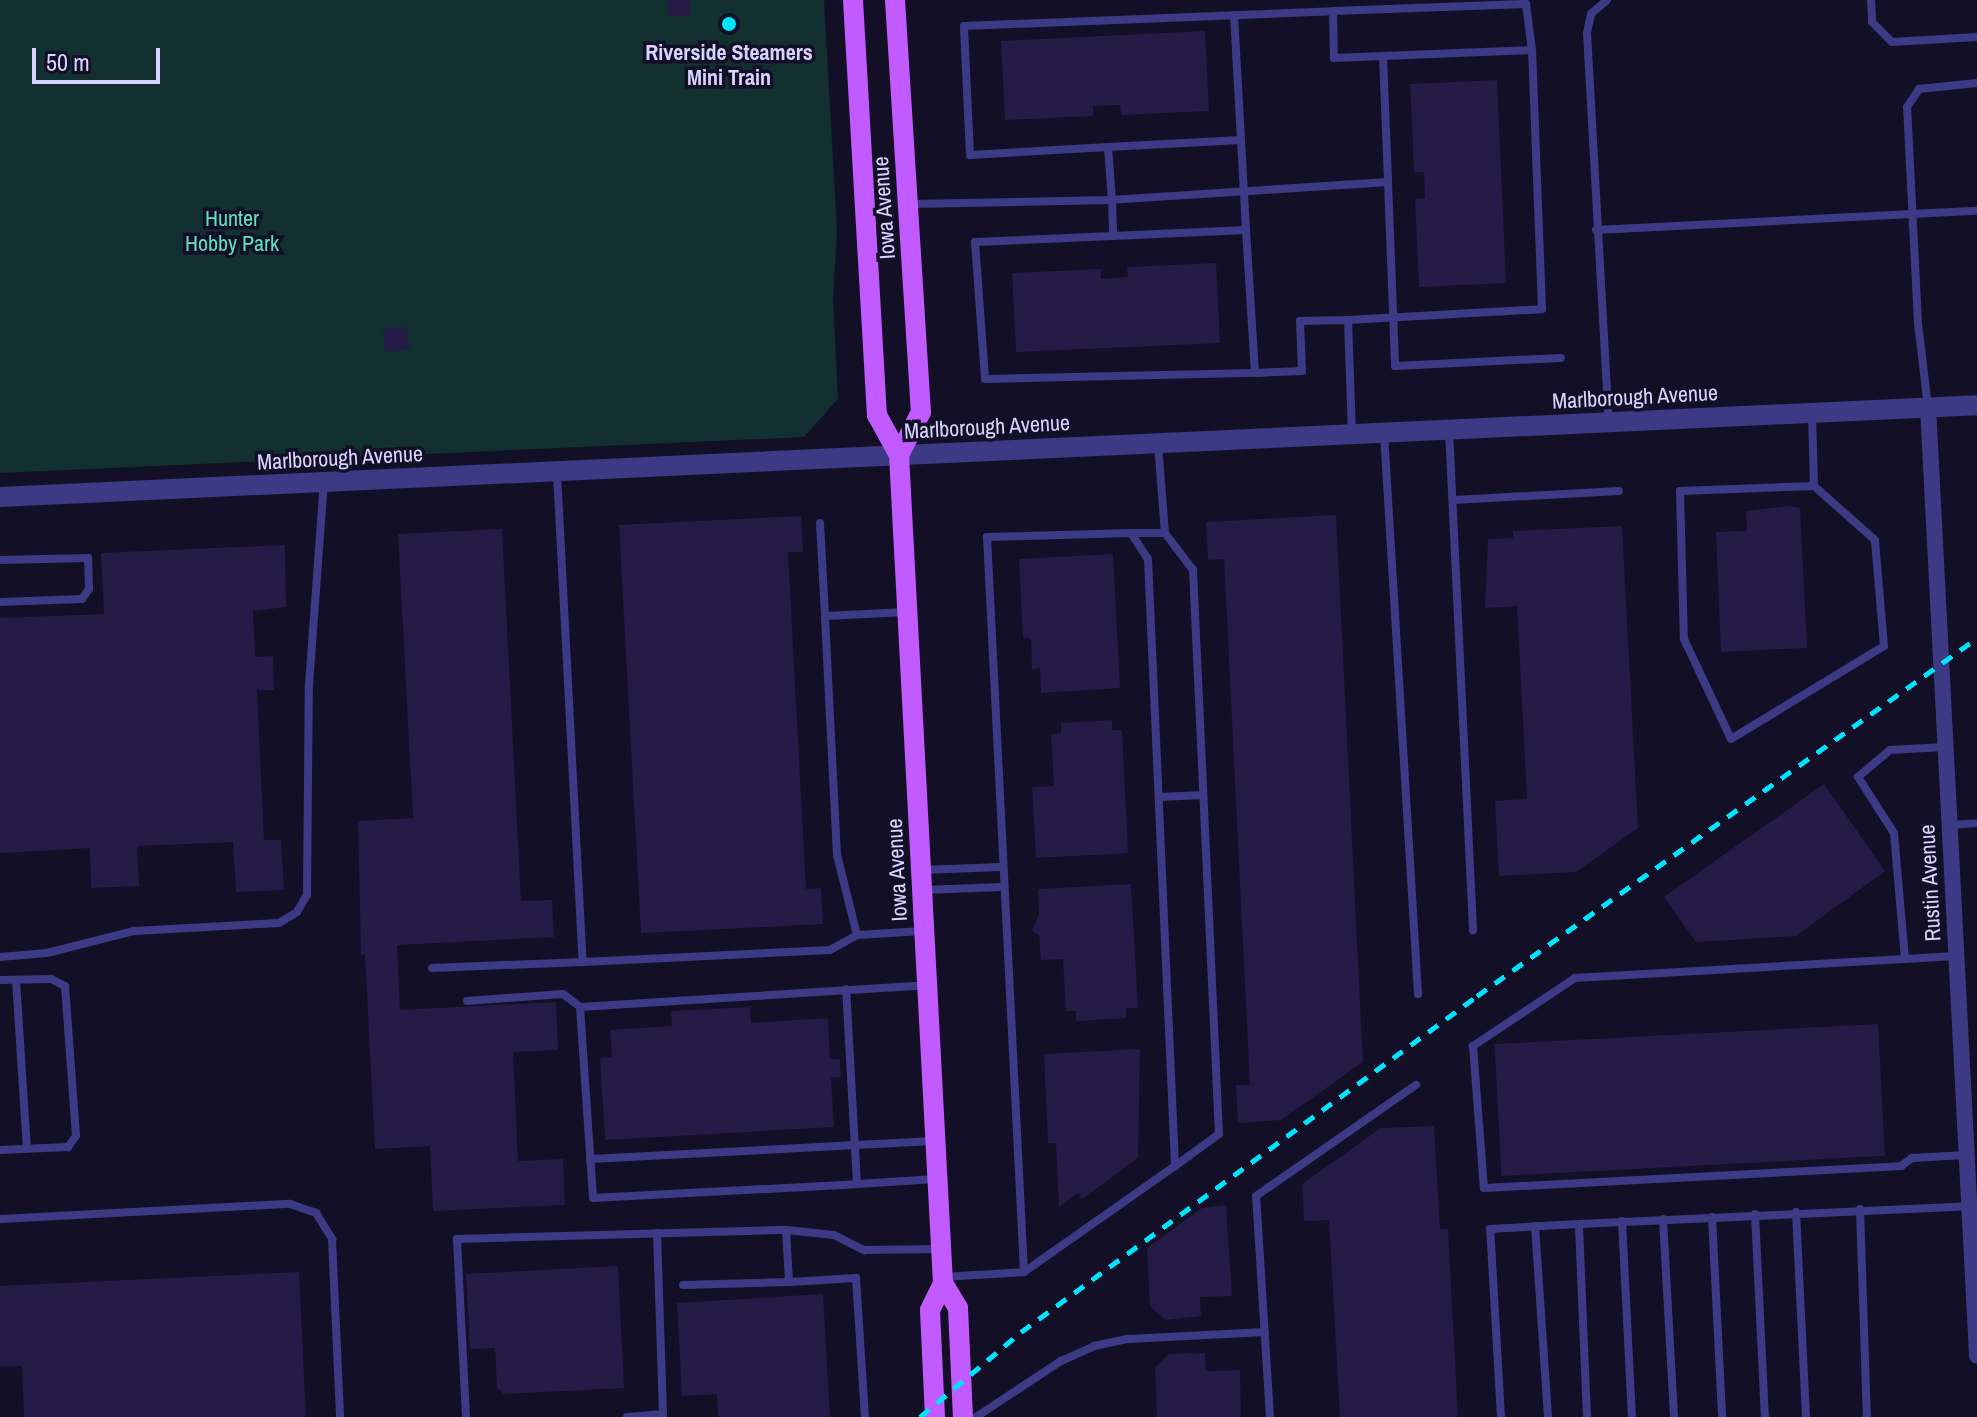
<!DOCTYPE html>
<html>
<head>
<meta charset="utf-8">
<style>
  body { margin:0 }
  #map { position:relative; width:1977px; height:1417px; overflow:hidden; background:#130f26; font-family:"Archivo Narrow",sans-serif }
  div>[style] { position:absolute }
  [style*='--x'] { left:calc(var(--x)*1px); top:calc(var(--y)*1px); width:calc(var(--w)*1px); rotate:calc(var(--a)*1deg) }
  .green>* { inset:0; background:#12302f }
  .building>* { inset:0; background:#241b47; transform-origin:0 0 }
  .service>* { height:8px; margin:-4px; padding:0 4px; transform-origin:4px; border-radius:4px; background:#3d3a85 }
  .minor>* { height:16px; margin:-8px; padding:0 8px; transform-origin:8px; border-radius:8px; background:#3d3a85 }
  .tertiary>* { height:20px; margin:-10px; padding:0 10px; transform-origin:10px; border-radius:10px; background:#3d3a85 }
  .primary>* { height:20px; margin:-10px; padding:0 10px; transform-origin:10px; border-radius:10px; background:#c25bff }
  .rail>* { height:5px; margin-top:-2.5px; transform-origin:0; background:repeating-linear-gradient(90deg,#00e5ff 0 12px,transparent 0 22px) }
  .dots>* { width:22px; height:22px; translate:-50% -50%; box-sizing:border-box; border:4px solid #130f26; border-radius:50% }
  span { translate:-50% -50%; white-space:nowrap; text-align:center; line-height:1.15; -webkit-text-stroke:7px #130f26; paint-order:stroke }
  .poi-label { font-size:22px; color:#d9d4ff; font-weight:700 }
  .street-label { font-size:22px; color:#d9d4ff }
  .park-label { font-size:22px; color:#5fe0c0 }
  .scale { position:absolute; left:32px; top:48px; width:128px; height:36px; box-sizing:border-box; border:4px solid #d9d4ff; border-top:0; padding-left:10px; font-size:24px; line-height:28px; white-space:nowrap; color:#d9d4ff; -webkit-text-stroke:6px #130f26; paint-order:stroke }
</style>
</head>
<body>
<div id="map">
  <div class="green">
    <i style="clip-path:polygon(0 0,824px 0,837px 231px,833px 300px,838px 399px,804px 437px,0 473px)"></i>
  </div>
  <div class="building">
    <i style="left:668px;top:0;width:22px;height:16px"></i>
    <i style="clip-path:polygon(1205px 31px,1209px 111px,1121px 115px,1120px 105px,1093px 106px,1093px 116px,1005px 120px,1001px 41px)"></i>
    <i style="clip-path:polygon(1497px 80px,1506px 283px,1419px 287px,1415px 199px,1425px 198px,1424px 172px,1414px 172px,1410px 84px)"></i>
    <i style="clip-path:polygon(1216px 263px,1220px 343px,1016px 352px,1012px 273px,1101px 269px,1101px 279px,1128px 277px,1127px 267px)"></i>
    <i style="left:407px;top:327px;width:23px;height:24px;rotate:85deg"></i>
    <i style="clip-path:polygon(1789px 506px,1800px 508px,1807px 648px,1721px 652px,1716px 532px,1747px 531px,1746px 511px)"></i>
    <i style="clip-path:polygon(1336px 515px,1363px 1062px,1281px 1120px,1238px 1123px,1236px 1085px,1250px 1085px,1224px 559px,1208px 560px,1206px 522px)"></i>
    <i style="clip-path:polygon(801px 516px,803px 552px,788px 552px,797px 722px,806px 889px,821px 888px,823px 924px,641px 933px,619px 525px)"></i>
    <i style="clip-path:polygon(1622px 526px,1638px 828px,1576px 872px,1499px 876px,1495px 801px,1527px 799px,1517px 606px,1485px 608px,1488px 539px,1513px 538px,1513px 531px)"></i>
    <i style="clip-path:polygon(502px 529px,521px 901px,552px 900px,554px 937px,397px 945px,400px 1010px,556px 1002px,558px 1050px,513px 1052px,518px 1161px,563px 1159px,565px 1205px,433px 1211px,430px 1146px,375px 1149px,365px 954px,361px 955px,358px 821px,413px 818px,398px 534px)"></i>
    <i style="clip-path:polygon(285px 545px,286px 607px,253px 611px,255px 657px,273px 656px,274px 690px,257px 690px,260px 756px,264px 840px,281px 840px,284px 890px,236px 892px,233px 842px,137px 846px,139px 886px,91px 888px,90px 848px,0 853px,0 618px,104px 614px,101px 553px)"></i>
    <i style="clip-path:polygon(1113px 554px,1120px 688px,1041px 693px,1040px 668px,1032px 669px,1031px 638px,1023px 638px,1019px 559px)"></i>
    <i style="clip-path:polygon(1112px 720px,1112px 730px,1122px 730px,1128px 853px,1036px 858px,1032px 787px,1054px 786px,1051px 734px,1061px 733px,1061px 723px)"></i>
    <i style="clip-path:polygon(1824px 784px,1885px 871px,1796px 936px,1696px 942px,1664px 897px)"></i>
    <i style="clip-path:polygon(1131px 884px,1138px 1008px,1126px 1008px,1126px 1018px,1076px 1021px,1076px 1011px,1066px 1011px,1063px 959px,1041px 960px,1039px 935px,1032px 931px,1039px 915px,1038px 889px)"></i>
    <i style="clip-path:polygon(750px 1007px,751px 1023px,828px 1018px,830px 1059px,840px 1059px,841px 1077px,831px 1078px,834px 1127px,605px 1140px,600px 1058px,612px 1057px,610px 1030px,672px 1026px,671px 1011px)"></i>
    <i style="left:1878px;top:1024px;width:132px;height:384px;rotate:87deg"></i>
    <i style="clip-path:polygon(1140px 1049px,1138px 1158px,1082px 1199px,1078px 1193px,1059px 1207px,1056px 1143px,1048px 1143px,1044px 1054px)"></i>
    <i style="clip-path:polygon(1434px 1126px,1440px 1229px,1448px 1229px,1458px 1417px,1340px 1417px,1329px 1220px,1304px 1221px,1302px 1184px,1381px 1128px)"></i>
    <i style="clip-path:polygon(1226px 1205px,1232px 1296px,1200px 1297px,1201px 1316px,1165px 1320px,1150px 1306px,1147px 1248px,1202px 1208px)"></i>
    <i style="clip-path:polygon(618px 1266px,624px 1388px,504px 1394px,497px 1388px,495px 1348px,470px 1349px,466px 1274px)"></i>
    <i style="clip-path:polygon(299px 1272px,306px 1417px,24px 1417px,22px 1366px,0 1367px,0 1286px)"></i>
    <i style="clip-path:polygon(823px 1294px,830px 1417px,718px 1417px,717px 1394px,682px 1396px,677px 1303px)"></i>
    <i style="clip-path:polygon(1205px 1353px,1206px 1371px,1240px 1370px,1241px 1417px,1157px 1417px,1155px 1368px,1169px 1354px)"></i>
  </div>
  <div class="service">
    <i style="--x:1607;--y:0;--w:21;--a:139"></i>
    <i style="--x:1591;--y:14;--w:19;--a:102"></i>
    <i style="--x:1587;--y:33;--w:389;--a:86.8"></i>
    <i style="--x:1871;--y:0;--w:22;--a:87"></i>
    <i style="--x:1872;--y:22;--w:28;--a:45"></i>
    <i style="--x:1892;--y:42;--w:85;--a:-3.4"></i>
    <i style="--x:1333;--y:11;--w:47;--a:88.8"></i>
    <i style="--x:1334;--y:58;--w:49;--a:-2.3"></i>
    <i style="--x:1383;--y:56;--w:126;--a:87.7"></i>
    <i style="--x:1388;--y:182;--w:277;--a:176.3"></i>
    <i style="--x:1112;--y:200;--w:53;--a:-94.3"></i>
    <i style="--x:1108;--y:147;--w:138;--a:176.7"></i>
    <i style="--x:970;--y:155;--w:129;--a:-92.7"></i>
    <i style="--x:964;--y:26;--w:369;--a:-2.3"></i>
    <i style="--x:1333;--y:11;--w:193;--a:-2.1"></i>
    <i style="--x:1526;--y:4;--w:46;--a:82.6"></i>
    <i style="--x:1234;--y:15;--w:215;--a:86.8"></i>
    <i style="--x:1108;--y:147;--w:133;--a:-3"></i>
    <i style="--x:1388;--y:182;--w:184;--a:87.8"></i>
    <i style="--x:1395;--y:366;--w:166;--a:-2.8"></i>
    <i style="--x:909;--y:204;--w:203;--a:-1.1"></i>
    <i style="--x:1112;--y:200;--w:36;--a:88"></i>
    <i style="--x:1113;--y:236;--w:133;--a:-2.6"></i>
    <i style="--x:1246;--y:230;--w:143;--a:86.4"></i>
    <i style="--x:1255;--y:373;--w:47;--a:-2.4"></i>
    <i style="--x:1302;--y:371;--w:50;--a:-92.3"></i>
    <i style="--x:1300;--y:321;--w:48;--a:-1.2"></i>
    <i style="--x:1348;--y:320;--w:113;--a:88"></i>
    <i style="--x:1596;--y:230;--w:381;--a:-2.9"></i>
    <i style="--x:1113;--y:236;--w:138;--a:177.5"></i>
    <i style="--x:975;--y:242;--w:137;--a:85.8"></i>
    <i style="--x:985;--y:379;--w:270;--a:-1.3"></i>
    <i style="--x:1348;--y:320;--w:194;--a:-3.2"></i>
    <i style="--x:1542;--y:309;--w:259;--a:-92.2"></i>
    <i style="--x:1532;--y:50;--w:149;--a:177.7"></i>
    <i style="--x:1928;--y:407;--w:85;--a:-96.8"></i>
    <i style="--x:1918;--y:323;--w:216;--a:-92.9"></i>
    <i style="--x:1907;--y:107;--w:22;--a:-56"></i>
    <i style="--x:1919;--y:89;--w:58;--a:-5.9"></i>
    <i style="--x:1812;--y:413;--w:73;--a:88.4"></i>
    <i style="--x:1814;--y:486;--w:134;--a:177.9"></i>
    <i style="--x:1680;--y:491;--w:148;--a:88.5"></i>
    <i style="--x:1684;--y:639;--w:110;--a:64.8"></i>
    <i style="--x:1731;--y:739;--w:179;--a:-31.3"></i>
    <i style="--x:1884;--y:646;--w:106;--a:-94.9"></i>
    <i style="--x:1875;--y:540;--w:81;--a:-138.5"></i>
    <i style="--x:1449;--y:430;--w:501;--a:87.25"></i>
    <i style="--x:1384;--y:433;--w:562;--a:86.53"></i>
    <i style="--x:557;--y:473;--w:490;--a:87"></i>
    <i style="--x:583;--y:962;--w:247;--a:-2.8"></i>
    <i style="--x:830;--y:950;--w:31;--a:-29"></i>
    <i style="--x:857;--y:935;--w:66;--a:-3.5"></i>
    <i style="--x:1453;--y:500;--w:166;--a:-3.1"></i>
    <i style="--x:820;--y:523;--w:93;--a:86.9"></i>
    <i style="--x:1131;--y:533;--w:34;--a:0"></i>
    <i style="--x:0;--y:560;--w:88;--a:-1.3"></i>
    <i style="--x:88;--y:558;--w:31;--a:88"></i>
    <i style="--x:89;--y:589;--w:12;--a:125"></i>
    <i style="--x:82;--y:599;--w:82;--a:177.9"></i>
    <i style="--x:1160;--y:797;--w:43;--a:-2.7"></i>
    <i style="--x:1950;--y:825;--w:27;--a:-4"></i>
    <i style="--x:922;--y:870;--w:79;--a:-2.2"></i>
    <i style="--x:923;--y:890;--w:79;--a:-2.2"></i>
    <i style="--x:857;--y:935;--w:82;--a:-104"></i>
    <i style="--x:837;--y:855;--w:239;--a:-92.9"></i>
    <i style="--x:825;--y:616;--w:81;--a:-2.8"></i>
    <i style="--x:1956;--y:956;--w:382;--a:176.7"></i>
    <i style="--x:1575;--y:978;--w:123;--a:146.3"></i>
    <i style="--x:1473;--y:1046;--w:142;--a:85.6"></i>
    <i style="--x:1484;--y:1188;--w:418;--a:-3"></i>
    <i style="--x:1901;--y:1166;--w:14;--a:-36"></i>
    <i style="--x:1912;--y:1158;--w:54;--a:-3.2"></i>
    <i style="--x:0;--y:957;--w:47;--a:-4.9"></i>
    <i style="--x:47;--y:953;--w:90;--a:-14.2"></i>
    <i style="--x:134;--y:931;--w:145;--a:-3.2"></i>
    <i style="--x:279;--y:923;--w:21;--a:-31"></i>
    <i style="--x:297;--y:912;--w:20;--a:-60"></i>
    <i style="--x:307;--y:895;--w:210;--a:-89.5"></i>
    <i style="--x:309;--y:685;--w:203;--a:-85.8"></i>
    <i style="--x:1905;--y:959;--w:126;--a:-95"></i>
    <i style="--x:1894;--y:833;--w:67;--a:-122.7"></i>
    <i style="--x:1858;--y:777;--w:42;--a:-40.2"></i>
    <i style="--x:1890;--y:750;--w:55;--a:-3.1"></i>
    <i style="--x:432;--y:968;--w:151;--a:-2.3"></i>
    <i style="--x:0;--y:980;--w:51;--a:-1.1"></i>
    <i style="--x:51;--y:979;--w:16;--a:27"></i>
    <i style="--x:65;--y:986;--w:150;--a:85.8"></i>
    <i style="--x:76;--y:1136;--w:14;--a:126"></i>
    <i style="--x:68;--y:1147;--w:68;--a:177.5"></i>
    <i style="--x:16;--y:980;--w:169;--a:86.3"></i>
    <i style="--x:467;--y:1001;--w:96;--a:-4.2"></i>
    <i style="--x:563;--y:994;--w:21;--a:37"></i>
    <i style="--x:580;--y:1007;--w:347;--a:-3.6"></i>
    <i style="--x:580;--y:1007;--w:191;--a:86.1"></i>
    <i style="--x:593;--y:1198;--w:264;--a:-3"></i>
    <i style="--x:857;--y:1184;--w:195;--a:-93.2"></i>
    <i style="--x:590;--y:1159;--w:343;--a:-3"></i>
    <i style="--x:857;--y:1184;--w:79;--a:-3.6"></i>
    <i style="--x:1860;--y:1209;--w:208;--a:88.1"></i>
    <i style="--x:1796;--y:1212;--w:205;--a:87.2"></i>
    <i style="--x:1755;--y:1214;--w:203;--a:87.2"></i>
    <i style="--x:1712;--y:1217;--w:200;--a:87.1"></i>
    <i style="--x:0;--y:1219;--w:290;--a:-3"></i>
    <i style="--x:290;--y:1204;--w:28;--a:19"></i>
    <i style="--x:316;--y:1213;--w:31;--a:58"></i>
    <i style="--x:332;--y:1239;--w:178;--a:87.4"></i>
    <i style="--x:1663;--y:1219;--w:198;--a:86.8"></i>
    <i style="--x:1622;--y:1221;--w:196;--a:87.1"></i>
    <i style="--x:1535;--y:1226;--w:191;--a:86.1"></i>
    <i style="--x:786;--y:1230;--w:52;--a:86.7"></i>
    <i style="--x:789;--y:1282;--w:67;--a:-3.4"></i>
    <i style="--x:856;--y:1278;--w:139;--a:86.3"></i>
    <i style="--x:657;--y:1233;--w:184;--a:88.1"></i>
    <i style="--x:1024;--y:1272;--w:184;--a:-35.1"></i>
    <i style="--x:943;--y:1277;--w:81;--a:-3.5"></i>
    <i style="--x:1024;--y:1272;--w:736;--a:-92.88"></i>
    <i style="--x:987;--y:537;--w:144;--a:-1.6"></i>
    <i style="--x:1131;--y:533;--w:31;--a:57"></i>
    <i style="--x:1148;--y:559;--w:608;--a:87.45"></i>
    <i style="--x:1175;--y:1166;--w:54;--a:-36"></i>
    <i style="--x:1219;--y:1134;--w:565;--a:-92.64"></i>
    <i style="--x:1193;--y:570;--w:46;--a:-127.1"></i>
    <i style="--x:1165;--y:533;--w:88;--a:-94.5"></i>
    <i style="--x:683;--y:1285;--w:106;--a:-1.6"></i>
    <i style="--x:466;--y:1417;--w:178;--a:-92.9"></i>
    <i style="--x:457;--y:1239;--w:329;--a:-1.6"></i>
    <i style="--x:786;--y:1230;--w:48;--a:5.9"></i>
    <i style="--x:834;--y:1235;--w:34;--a:27"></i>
    <i style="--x:864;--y:1250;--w:77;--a:-0.7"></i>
    <i style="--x:627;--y:1417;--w:36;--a:-5"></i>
    <i style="--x:976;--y:1417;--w:102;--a:-33.4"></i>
    <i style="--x:1061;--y:1361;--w:36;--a:-24"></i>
    <i style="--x:1094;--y:1346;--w:35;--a:-12"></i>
    <i style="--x:1128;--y:1339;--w:137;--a:-2.9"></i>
    <i style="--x:1270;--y:1417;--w:221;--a:-93.6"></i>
    <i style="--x:1256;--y:1196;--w:195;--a:-34.8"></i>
    <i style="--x:1501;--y:1417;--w:188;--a:-93.3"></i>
    <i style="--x:1490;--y:1229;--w:89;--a:-3.2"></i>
    <i style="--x:1587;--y:1417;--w:193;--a:-92.4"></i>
    <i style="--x:1579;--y:1224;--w:390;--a:-2.6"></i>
  </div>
  <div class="minor">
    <i style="--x:1928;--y:407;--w:950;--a:87.04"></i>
  </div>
  <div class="tertiary">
    <i style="--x:0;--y:497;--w:1979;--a:-2.66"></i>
  </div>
  <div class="primary">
    <i style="--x:853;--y:0;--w:416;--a:86.7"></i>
    <i style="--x:877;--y:415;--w:46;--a:61.2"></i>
    <i style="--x:899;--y:455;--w:829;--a:86.96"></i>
    <i style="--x:943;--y:1283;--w:29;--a:59"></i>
    <i style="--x:958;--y:1308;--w:109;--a:87.4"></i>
    <i style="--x:895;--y:0;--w:413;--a:86.4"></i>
    <i style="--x:921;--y:412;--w:48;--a:117.1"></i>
    <i style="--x:935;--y:1417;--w:107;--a:-92.7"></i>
    <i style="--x:930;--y:1310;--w:30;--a:-64"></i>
  </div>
  <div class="rail">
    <i style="--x:920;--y:1417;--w:132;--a:-40.1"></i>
    <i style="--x:1021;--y:1332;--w:566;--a:-36.38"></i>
    <i style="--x:1477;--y:996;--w:615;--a:-35.6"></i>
  </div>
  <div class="dots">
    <i style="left:729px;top:24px;background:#00e5ff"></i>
  </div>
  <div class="poi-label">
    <span style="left:729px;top:65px">Riverside Steamers<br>Mini Train</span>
  </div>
  <div class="street-label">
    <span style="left:884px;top:208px;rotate:-94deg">Iowa Avenue</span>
    <span style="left:1635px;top:397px;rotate:-3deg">Marlborough Avenue</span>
    <span style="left:987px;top:427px;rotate:-3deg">Marlborough Avenue</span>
    <span style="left:340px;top:458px;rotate:-3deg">Marlborough Avenue</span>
    <span style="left:897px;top:870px;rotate:-93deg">Iowa Avenue</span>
    <span style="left:1930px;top:883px;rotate:-93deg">Rustin Avenue</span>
  </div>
  <div class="park-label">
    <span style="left:232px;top:231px">Hunter<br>Hobby Park</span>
  </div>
  <div class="scale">50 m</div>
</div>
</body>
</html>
